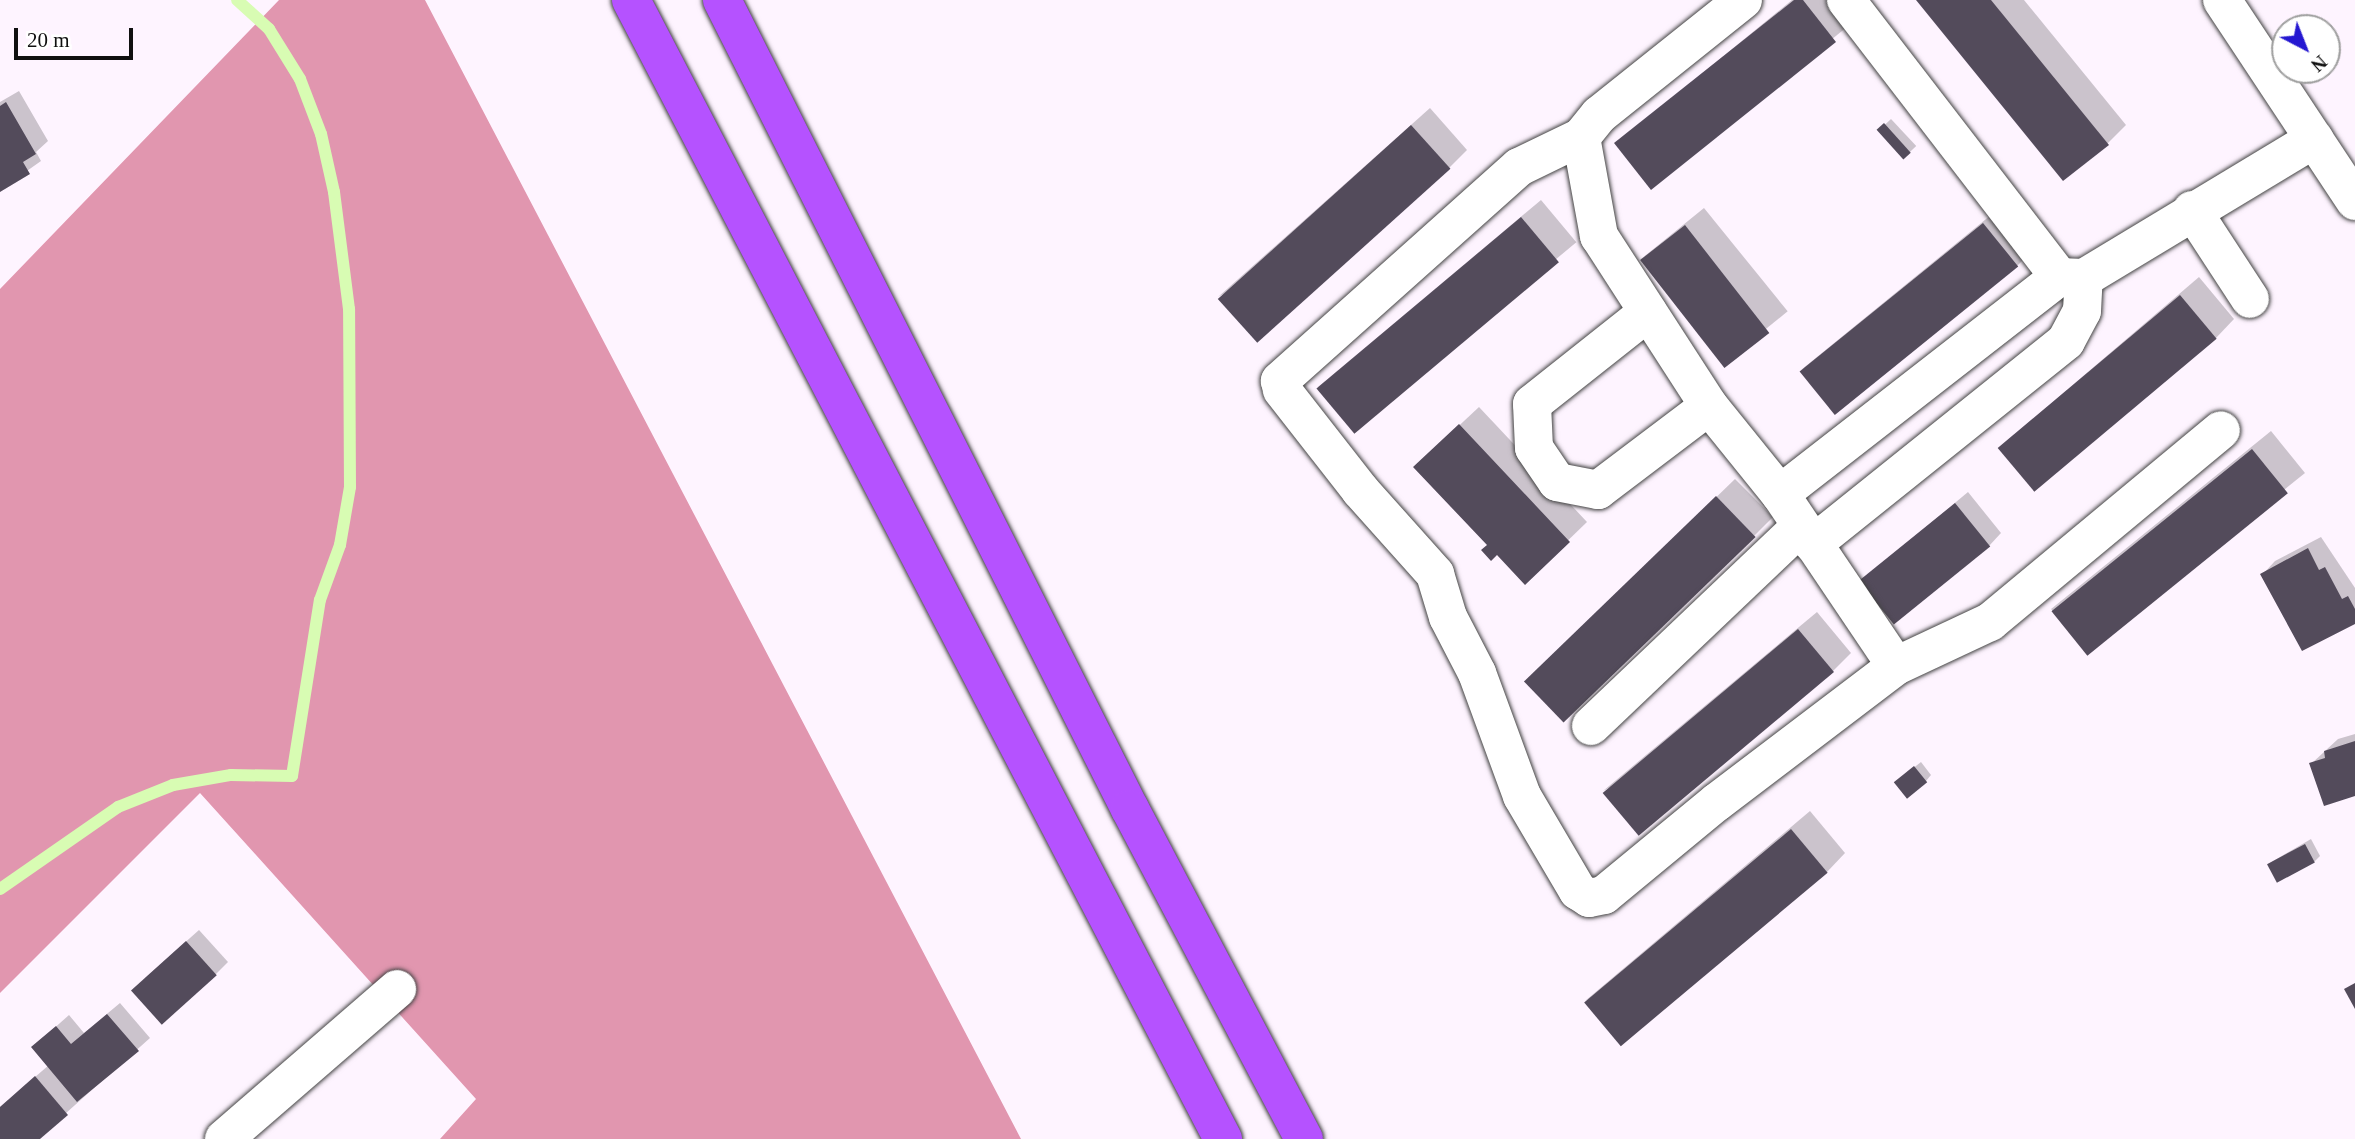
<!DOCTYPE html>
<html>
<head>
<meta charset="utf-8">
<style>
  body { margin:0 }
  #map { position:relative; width:2355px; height:1139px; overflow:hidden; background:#fef4ff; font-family:"Times New Roman",serif }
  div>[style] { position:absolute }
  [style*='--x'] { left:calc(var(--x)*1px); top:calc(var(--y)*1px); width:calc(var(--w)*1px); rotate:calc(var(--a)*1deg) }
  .forest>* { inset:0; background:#e196af }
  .shadow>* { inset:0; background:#0003; transform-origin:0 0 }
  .stream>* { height:12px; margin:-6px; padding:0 6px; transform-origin:6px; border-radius:6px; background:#d8fcb3 }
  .building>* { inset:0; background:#534b5b; transform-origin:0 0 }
  .roads { filter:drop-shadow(0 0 2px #434343) drop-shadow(0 0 2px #434343) }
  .minor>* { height:38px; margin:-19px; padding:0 19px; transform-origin:19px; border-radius:19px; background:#fff }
  .highway>* { height:38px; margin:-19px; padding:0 19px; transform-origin:19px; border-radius:19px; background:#b552ff }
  span { translate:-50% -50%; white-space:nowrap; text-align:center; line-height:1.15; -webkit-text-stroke:7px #fff; paint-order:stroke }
  .north { position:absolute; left:2271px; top:14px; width:70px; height:70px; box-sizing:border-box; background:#fff; border:2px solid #9f9f9f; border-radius:50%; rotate:138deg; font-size:19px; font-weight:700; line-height:28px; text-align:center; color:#101010 }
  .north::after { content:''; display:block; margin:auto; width:24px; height:32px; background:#2518d1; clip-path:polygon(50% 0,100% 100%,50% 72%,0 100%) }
  .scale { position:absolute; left:14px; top:28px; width:119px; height:32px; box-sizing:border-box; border:4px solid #101010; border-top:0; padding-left:9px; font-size:21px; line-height:24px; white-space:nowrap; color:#101010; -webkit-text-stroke:5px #fff; paint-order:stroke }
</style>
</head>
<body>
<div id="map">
  <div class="forest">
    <i style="clip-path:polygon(279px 0,425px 0,1021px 1139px,440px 1139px,476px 1099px,200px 793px,0 993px,0 289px)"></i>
  </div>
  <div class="shadow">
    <i style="clip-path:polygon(1792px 0,1836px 0,1853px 22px,1651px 187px,1616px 144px)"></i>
    <i style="clip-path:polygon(1918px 0,2024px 0,2126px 125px,2107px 144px)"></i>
    <i style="clip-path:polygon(19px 91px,48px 141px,36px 152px,41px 161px,0 190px,0 102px)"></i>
    <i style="clip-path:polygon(1430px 108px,1467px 150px,1449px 168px,1218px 297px)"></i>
    <i style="left:1891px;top:119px;width:37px;height:16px;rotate:47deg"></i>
    <i style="left:1541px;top:200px;width:55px;height:291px;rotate:50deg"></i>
    <i style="clip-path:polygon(2002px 206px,2035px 248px,2017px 266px,1801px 370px)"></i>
    <i style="left:1704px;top:208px;width:133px;height:81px;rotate:51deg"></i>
    <i style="clip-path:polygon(2199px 277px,2234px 319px,2216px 338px,2000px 447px)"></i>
    <i style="clip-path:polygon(1479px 407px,1587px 522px,1525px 582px,1489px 545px,1434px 449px)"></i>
    <i style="left:2271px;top:431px;width:54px;height:283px;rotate:51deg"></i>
    <i style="clip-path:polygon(1735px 479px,1773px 517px,1754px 536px,1545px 663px)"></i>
    <i style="clip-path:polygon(1968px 492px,2001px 533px,1989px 546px,1861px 581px)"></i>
    <i style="clip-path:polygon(2321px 537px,2355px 588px,2355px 622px,2263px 574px,2275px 561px)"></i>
    <i style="clip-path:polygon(1817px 612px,1851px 653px,1833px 671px,1603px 791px)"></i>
    <i style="clip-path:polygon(2355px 734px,2355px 794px,2311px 764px,2338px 739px)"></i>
    <i style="clip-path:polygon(1921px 762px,1931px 775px,1926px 781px,1902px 777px)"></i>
    <i style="clip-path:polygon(1810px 811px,1845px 853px,1827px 872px,1585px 1001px)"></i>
    <i style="clip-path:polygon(2311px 839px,2320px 856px,2314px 862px,2268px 864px)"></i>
    <i style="clip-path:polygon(199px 930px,228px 962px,216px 974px,145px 978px)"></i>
    <i style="clip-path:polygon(120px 1003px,150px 1038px,37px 1139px,0 1139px,0 1107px,49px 1065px,33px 1047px,69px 1015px,84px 1033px)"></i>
  </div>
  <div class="stream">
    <i style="--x:0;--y:889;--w:144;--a:-34.8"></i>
    <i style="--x:118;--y:807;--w:59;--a:-21.8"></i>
    <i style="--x:173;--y:785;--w:59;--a:-9.8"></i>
    <i style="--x:231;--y:775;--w:61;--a:0.9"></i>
    <i style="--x:292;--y:776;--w:178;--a:-81"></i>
    <i style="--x:320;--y:600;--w:59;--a:-70"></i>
    <i style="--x:340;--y:545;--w:59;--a:-80.2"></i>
    <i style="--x:350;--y:487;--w:178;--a:-90.3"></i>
    <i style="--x:349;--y:309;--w:118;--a:-97.3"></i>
    <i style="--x:334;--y:192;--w:59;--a:-102.6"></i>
    <i style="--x:321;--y:134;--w:59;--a:-110.9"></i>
    <i style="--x:300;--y:79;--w:59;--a:-121.8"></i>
    <i style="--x:269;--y:29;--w:43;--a:-137.8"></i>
  </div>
  <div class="building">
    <i style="clip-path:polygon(1794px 0,1803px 0,1836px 42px,1651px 190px,1614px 143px)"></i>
    <i style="clip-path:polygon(1916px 0,1991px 0,2109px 145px,2063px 181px)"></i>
    <i style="clip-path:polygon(6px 102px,36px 154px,23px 162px,30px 174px,0 192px,0 106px)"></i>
    <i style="left:1884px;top:123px;width:40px;height:10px;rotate:48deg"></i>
    <i style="left:1411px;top:125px;width:59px;height:260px;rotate:48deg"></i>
    <i style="left:1521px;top:217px;width:59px;height:267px;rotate:50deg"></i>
    <i style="left:1983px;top:223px;width:56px;height:236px;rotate:51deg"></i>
    <i style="left:1685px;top:225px;width:137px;height:57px;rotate:52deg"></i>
    <i style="left:2180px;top:295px;width:57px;height:238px;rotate:50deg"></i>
    <i style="clip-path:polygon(1459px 424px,1570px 542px,1525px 585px,1497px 555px,1491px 561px,1481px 550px,1487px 545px,1413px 467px)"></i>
    <i style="left:2252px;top:449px;width:57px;height:258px;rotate:51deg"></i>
    <i style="left:1716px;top:496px;width:57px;height:267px;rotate:46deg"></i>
    <i style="left:1955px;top:503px;width:56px;height:124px;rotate:51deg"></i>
    <i style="clip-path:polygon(2308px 548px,2319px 570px,2325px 567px,2342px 599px,2348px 596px,2355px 609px,2355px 624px,2302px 651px,2260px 574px)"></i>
    <i style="left:1798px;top:629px;width:56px;height:255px;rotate:50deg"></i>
    <i style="clip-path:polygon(2355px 741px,2355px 796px,2324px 806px,2309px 763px,2325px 758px,2324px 751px)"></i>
    <i style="left:1914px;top:766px;width:21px;height:26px;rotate:51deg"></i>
    <i style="left:1791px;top:829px;width:57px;height:270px;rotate:50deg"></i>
    <i style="left:2305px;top:844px;width:21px;height:43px;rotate:62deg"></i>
    <i style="left:186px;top:941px;width:46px;height:74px;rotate:48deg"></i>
    <i style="clip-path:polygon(2355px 983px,2355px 1009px,2344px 989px)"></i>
    <i style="clip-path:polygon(107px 1014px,139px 1051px,77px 1102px,31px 1047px,56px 1026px,71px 1044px)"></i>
    <i style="clip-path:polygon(35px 1076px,68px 1115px,40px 1139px,0 1139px,0 1107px)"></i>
  </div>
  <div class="roads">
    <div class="minor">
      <i style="--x:1743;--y:0;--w:184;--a:141.4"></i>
      <i style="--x:1599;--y:115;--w:28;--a:129"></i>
      <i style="--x:1581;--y:137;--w:101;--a:79.7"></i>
      <i style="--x:1599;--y:236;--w:202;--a:57.1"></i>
      <i style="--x:1709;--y:406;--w:113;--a:51.1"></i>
      <i style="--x:1780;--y:494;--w:207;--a:56"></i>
      <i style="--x:1846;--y:0;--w:349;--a:52.4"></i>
      <i style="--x:2222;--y:0;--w:241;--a:56.5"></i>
      <i style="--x:1581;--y:137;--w:69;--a:154.2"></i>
      <i style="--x:1519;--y:167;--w:321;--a:138.2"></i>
      <i style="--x:1280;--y:381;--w:9;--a:77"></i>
      <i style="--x:1282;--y:390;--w:127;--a:52"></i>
      <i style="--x:1360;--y:490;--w:113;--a:48.2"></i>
      <i style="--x:1435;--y:574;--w:45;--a:73.2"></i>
      <i style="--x:1448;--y:617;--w:63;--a:62.6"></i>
      <i style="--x:1477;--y:673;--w:131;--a:69.9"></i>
      <i style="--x:1522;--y:796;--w:110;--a:59.5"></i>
      <i style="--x:1578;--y:891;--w:13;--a:32"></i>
      <i style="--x:1589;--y:898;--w:15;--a:-11"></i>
      <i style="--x:1604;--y:895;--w:146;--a:-39.5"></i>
      <i style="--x:1717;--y:802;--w:225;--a:-37.2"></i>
      <i style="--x:1896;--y:666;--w:104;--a:-25.1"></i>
      <i style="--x:1990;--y:622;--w:300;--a:-39.7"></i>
      <i style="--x:2192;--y:210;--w:106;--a:56.9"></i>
      <i style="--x:1648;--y:312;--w:148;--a:141.6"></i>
      <i style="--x:1532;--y:404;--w:44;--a:87.4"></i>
      <i style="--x:1534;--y:448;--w:41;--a:55.9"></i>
      <i style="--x:1557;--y:482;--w:42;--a:11"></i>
      <i style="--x:1598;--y:490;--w:139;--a:-37.1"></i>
      <i style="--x:1780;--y:494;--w:353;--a:-37.9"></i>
      <i style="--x:2059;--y:277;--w:25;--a:2"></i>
      <i style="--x:2084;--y:278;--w:269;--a:-31.1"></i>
      <i style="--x:1813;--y:544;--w:324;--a:-38.7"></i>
      <i style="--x:2066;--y:341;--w:34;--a:-62"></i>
      <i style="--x:2082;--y:311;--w:33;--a:-87"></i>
      <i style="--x:1591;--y:726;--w:290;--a:-43.6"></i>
      <i style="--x:224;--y:1139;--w:229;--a:-40.9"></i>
    </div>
    <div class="highway">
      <i style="--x:631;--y:0;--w:1284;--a:62.54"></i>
      <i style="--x:722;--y:0;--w:906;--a:63.24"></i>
      <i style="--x:1130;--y:809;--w:373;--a:62.2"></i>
    </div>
  </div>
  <div class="north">N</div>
  <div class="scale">20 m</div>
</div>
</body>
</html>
